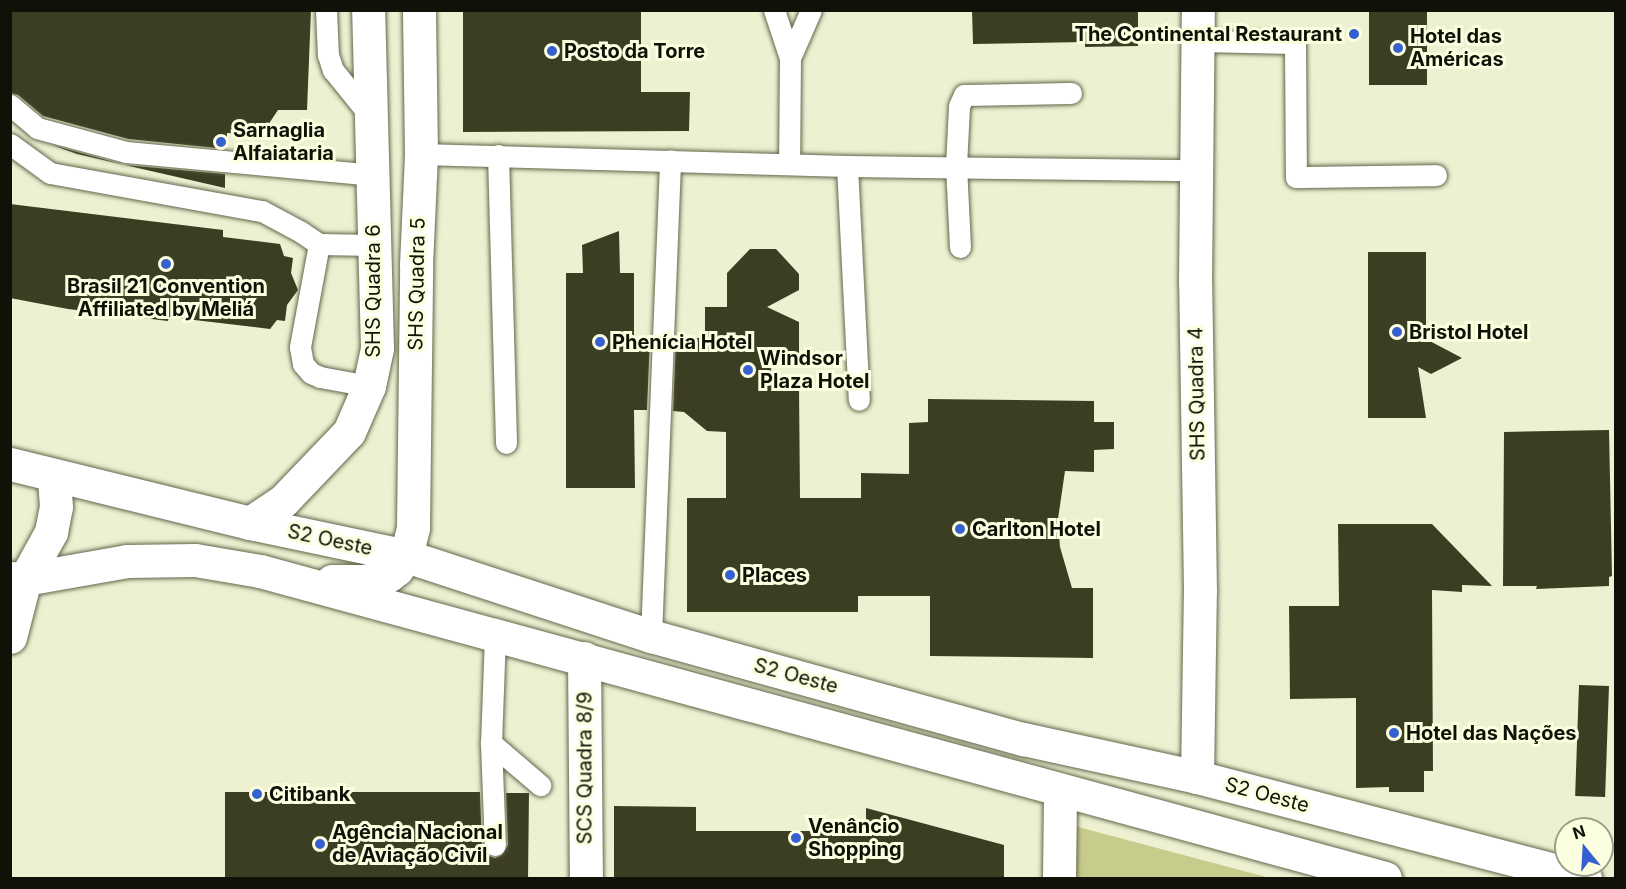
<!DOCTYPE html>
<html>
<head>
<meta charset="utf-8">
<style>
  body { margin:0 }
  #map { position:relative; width:1626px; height:889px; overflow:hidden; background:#edf1d2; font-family:Inter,sans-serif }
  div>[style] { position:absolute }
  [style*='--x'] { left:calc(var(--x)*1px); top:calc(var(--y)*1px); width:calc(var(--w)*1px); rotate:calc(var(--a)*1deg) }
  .green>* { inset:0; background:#c7cc8d }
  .building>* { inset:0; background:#3c3e24; transform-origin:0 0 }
  .roads { filter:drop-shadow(0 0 2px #64664b) drop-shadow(0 0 2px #64664b) }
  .service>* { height:21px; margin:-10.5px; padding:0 10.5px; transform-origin:10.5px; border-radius:10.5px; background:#fff }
  .tertiary>* { height:33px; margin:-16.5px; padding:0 16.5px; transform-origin:16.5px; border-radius:16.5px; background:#fff }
  .secondary>* { height:33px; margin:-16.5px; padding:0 16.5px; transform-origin:16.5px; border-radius:16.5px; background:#fff }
  .dots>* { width:16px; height:16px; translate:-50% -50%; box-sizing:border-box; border:3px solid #fbfedf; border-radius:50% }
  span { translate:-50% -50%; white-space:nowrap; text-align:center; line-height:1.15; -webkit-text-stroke:6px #fbfedf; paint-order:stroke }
  .poi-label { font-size:20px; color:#111107; font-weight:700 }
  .right { translate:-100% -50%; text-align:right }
  .left { translate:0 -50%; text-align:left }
  .street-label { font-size:20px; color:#111107 }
  .frame { position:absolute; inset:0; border:12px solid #111107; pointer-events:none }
  .north { position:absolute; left:1554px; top:817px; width:60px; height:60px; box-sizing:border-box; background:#fbfedf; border:2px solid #9d9f89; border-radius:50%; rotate:342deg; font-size:16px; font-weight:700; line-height:24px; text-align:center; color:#111107 }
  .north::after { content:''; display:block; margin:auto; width:21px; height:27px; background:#3660d0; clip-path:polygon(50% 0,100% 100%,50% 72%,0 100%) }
</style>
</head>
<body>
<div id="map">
  <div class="green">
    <i style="clip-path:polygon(1067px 824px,1270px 878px,1068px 878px)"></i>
  </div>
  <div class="building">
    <i style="clip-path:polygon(10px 10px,311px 10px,307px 110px,278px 110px,262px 134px,227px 133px,226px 149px,128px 139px,43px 116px,18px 95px,10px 93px)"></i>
    <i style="clip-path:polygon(463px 10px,641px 10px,641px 92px,690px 92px,689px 131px,463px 132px)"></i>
    <i style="clip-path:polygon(972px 10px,1138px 10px,1138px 46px,1085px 47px,1085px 42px,973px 44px)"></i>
    <i style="left:1369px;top:10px;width:58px;height:75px"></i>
    <i style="clip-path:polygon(52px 145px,125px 165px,225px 174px,225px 188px,77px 154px)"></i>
    <i style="clip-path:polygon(10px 204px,223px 230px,223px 237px,280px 244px,284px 256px,293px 258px,291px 273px,298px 290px,287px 305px,285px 321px,277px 320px,270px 329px,169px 317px,168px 321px,68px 309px,10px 298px)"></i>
    <i style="clip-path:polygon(619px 231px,620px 273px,634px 273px,634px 339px,650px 339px,647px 410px,634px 410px,635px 488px,566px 488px,566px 273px,583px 273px,582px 245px)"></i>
    <i style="clip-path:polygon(750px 249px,776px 249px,799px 274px,799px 290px,767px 307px,799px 322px,799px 354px,770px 369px,799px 386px,800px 498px,861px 498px,861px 473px,909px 474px,909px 423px,928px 422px,928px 399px,1094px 401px,1094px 422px,1114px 422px,1114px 449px,1094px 450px,1094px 472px,1065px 471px,1058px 519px,1060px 547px,1072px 588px,1093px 588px,1093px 658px,930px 656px,930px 596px,858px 596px,858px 612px,687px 612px,687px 498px,726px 498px,726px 432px,707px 431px,684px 412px,673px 411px,676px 338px,705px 338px,705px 307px,727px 307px,727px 273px)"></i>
    <i style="clip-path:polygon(1368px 252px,1426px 252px,1426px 339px,1462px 358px,1431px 374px,1418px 367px,1426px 418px,1368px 418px)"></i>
    <i style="clip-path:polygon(1609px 430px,1612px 576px,1609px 577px,1609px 586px,1536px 589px,1537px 586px,1503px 586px,1504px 432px)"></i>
    <i style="clip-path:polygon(1338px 524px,1432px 524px,1492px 586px,1462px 585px,1462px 592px,1432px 590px,1433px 771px,1424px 771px,1424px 792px,1389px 792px,1389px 787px,1356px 788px,1356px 698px,1290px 699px,1289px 606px,1339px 606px)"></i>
    <i style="left:1579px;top:685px;width:30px;height:111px;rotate:2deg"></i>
    <i style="clip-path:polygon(225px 792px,480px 792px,482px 846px,489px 856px,495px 858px,502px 855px,508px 845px,506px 793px,529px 793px,528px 879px,225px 879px)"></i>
    <i style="clip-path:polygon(614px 806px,696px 807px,696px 831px,866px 831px,866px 808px,1004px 845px,1004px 879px,614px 879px)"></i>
  </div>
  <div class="roads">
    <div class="service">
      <i style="--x:326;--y:10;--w:45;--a:87.5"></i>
      <i style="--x:328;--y:55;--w:16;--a:72"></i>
      <i style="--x:333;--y:70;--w:60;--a:51"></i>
      <i style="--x:774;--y:10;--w:51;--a:71.6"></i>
      <i style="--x:790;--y:58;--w:106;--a:90.5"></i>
      <i style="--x:1198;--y:41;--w:97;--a:1.2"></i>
      <i style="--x:1295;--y:43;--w:134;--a:89.6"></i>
      <i style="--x:1296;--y:177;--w:140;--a:-0.8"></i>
      <i style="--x:790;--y:58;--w:52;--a:-66.4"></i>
      <i style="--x:10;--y:105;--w:35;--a:40"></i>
      <i style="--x:37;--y:128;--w:92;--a:15.1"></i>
      <i style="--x:126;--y:152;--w:247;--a:5.3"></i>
      <i style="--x:10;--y:144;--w:49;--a:35.9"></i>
      <i style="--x:50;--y:173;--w:215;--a:10.2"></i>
      <i style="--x:262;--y:211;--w:44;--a:28.3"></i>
      <i style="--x:301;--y:232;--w:22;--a:34"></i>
      <i style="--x:319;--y:244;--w:105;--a:100.5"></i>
      <i style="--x:300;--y:347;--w:17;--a:80"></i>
      <i style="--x:303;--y:364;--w:12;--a:48"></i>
      <i style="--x:311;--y:373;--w:10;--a:24"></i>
      <i style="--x:320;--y:377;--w:50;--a:10.4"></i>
      <i style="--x:421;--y:154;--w:426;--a:1.6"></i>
      <i style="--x:847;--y:166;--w:348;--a:0.7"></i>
      <i style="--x:498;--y:155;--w:288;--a:88.4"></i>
      <i style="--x:847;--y:166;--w:234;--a:87.1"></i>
      <i style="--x:319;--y:244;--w:55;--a:1"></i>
      <i style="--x:960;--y:247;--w:81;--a:-92.8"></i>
      <i style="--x:956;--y:166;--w:60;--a:-87.1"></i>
      <i style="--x:959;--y:106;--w:12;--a:-66"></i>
      <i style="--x:964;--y:95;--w:107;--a:-1.1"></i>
      <i style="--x:495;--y:635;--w:108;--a:92.1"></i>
      <i style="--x:491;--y:743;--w:102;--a:87.8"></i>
      <i style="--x:651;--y:636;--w:476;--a:-87.7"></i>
      <i style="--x:491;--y:743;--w:65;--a:40.6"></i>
    </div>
    <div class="tertiary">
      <i style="--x:250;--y:523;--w:40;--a:-34"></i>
      <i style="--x:283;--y:501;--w:95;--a:-46.3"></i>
      <i style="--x:349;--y:432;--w:50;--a:-66.5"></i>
      <i style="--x:369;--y:386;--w:39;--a:-78"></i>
      <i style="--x:377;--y:348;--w:338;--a:-91.5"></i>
      <i style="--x:406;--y:556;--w:30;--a:-76"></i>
      <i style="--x:413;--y:527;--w:262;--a:-89.3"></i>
      <i style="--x:416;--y:265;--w:111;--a:-87.4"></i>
      <i style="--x:421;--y:154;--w:144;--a:-90.8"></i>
      <i style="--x:584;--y:658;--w:220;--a:89.5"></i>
      <i style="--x:1197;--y:777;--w:186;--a:-89.1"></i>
      <i style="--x:1200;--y:591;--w:309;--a:-90.9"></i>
      <i style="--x:1195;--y:282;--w:272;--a:-89.4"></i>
      <i style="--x:1059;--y:878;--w:86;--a:-89.3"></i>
    </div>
    <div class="secondary">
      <i style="--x:10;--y:464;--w:247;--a:13.8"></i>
      <i style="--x:250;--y:523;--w:159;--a:11.9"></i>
      <i style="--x:406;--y:556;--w:258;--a:18.1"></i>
      <i style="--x:651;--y:636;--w:386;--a:15.5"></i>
      <i style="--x:1023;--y:739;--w:178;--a:12.3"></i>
      <i style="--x:1197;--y:777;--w:401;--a:14.6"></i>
      <i style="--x:10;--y:578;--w:15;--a:4"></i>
      <i style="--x:25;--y:579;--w:104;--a:-10"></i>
      <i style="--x:127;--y:561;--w:68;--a:-0.8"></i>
      <i style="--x:195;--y:560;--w:66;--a:9.6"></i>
      <i style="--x:260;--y:571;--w:1166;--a:15.26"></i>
      <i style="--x:332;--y:581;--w:32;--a:0"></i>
      <i style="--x:364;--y:581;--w:26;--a:-13"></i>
      <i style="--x:389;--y:575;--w:10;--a:-37"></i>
      <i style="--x:397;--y:569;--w:16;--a:-55"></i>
      <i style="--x:10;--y:637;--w:60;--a:-75.5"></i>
      <i style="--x:25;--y:579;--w:54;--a:-61"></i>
      <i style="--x:51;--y:532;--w:25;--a:-79"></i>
      <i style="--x:56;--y:507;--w:32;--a:-94"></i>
    </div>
  </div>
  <div class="dots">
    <i style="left:1354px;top:34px;background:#3660d0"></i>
    <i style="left:1398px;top:48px;background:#3660d0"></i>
    <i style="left:552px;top:51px;background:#3660d0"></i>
    <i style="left:221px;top:142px;background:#3660d0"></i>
    <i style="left:166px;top:264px;background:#3660d0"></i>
    <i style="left:1397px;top:332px;background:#3660d0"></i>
    <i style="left:600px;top:342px;background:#3660d0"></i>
    <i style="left:748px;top:370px;background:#3660d0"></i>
    <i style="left:960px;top:529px;background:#3660d0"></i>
    <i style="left:730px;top:575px;background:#3660d0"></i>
    <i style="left:1394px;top:733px;background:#3660d0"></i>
    <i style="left:257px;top:794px;background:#3660d0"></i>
    <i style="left:796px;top:838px;background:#3660d0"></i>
    <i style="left:320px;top:844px;background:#3660d0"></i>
  </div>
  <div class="poi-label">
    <span class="right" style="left:1342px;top:34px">The Continental Restaurant</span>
    <span class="left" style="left:1410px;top:48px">Hotel das<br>Américas</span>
    <span class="left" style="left:564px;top:51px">Posto da Torre</span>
    <span class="left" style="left:233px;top:142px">Sarnaglia<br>Alfaiataria</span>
    <span style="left:166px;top:298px">Brasil 21 Convention<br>Affiliated by Meliá</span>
    <span class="left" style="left:1409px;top:332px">Bristol Hotel</span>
    <span class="left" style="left:612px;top:342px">Phenícia Hotel</span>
    <span class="left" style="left:760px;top:370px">Windsor<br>Plaza Hotel</span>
    <span class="left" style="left:972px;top:529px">Carlton Hotel</span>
    <span class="left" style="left:742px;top:575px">Places</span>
    <span class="left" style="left:1406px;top:733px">Hotel das Nações</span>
    <span class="left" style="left:269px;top:794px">Citibank</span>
    <span class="left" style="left:808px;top:838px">Venâncio<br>Shopping</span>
    <span class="left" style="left:332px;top:844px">Agência Nacional<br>de Aviação Civil</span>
  </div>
  <div class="street-label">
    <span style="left:417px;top:284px;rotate:-89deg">SHS Quadra 5</span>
    <span style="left:373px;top:291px;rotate:-90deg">SHS Quadra 6</span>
    <span style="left:1197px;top:394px;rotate:-91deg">SHS Quadra 4</span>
    <span style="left:330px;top:540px;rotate:12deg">S2 Oeste</span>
    <span style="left:796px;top:676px;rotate:15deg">S2 Oeste</span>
    <span style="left:585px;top:768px;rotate:-90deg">SCS Quadra 8/9</span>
    <span style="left:1267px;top:795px;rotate:15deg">S2 Oeste</span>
  </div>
  <div class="frame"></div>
  <div class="north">N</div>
</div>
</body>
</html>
